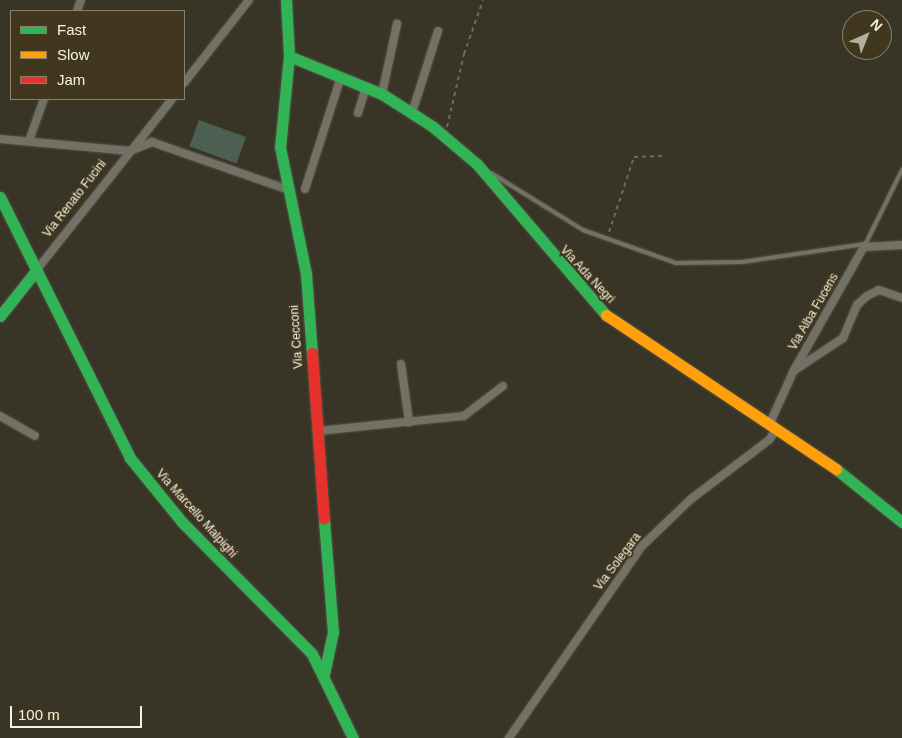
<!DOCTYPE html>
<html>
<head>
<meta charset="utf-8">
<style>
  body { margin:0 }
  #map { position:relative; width:902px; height:738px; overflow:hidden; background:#383426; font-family:Helvetica,sans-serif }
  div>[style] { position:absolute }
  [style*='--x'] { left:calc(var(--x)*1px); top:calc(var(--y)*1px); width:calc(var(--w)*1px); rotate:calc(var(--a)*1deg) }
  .green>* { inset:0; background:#4d5f53; transform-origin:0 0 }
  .path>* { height:2px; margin-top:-1px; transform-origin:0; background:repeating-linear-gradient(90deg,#6e6a61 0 4px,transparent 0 8px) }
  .roads { filter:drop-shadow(0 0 1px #565246) drop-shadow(0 0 1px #565246) }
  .lane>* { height:4px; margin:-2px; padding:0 2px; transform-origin:2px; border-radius:2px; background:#737065 }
  .street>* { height:8px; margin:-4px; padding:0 4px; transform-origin:4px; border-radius:4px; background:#737065 }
  .fast>* { height:11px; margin:-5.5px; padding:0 5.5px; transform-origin:5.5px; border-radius:5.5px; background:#30b455 }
  .slow>* { height:11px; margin:-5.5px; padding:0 5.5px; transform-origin:5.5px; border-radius:5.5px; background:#ff9f0a }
  .jam>* { height:11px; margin:-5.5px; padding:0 5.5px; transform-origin:5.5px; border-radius:5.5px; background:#e5322d }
  span { translate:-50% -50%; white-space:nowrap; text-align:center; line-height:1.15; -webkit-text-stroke:4px #40371e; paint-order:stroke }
  .street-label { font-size:12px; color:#f6f1e2 }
  .legend { position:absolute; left:10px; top:10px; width:175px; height:90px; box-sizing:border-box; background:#40371e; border:1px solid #89816c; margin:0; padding:6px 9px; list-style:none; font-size:15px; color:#f6f1e2 }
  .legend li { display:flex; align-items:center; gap:10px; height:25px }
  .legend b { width:25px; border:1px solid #89816c }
  .north { position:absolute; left:842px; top:10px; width:50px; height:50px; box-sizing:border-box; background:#40371e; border:1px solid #89816c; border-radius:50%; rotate:44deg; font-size:14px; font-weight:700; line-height:20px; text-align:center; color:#f6f1e2 }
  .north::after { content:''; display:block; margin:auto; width:18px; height:22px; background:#b4afa0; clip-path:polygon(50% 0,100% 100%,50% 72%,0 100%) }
  .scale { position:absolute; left:10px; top:706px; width:132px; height:22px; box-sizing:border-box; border:2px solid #f6f1e2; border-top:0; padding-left:6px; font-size:15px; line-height:18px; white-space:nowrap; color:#f6f1e2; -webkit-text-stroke:4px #40371e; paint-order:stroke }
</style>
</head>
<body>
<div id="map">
  <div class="green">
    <i style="left:199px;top:120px;width:50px;height:28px;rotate:20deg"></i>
  </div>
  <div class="path">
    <i style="--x:447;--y:127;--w:75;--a:-76.9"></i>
    <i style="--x:464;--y:54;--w:57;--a:-70.6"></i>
    <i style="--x:609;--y:232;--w:79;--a:-71.6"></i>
    <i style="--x:634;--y:157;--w:29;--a:-2"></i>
  </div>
  <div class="roads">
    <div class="lane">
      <i style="--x:491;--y:173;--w:108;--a:31.8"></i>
      <i style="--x:583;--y:230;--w:99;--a:19.5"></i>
      <i style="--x:676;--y:263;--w:66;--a:-0.9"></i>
      <i style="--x:742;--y:262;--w:124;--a:-8.3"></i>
      <i style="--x:865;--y:245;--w:84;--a:-63.7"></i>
    </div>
    <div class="street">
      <i style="--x:77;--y:11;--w:12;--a:-70"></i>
      <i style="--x:184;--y:83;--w:105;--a:-51.9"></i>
      <i style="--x:382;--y:94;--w:72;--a:-77.9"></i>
      <i style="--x:358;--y:113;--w:27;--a:-73"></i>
      <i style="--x:412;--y:113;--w:86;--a:-72.4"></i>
      <i style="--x:30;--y:138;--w:41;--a:-70.3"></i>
      <i style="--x:0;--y:139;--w:131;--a:5.3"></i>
      <i style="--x:130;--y:151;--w:24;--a:-22"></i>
      <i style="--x:152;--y:142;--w:145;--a:19.3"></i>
      <i style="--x:305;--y:189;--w:118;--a:-72.2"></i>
      <i style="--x:35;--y:272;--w:221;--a:-51.6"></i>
      <i style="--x:401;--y:364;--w:59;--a:82.1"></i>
      <i style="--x:795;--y:370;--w:58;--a:-33.7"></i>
      <i style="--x:843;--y:338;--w:36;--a:-67"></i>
      <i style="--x:857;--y:305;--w:13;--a:-42"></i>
      <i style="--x:867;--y:296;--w:13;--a:-27"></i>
      <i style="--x:879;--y:290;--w:24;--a:19"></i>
      <i style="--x:0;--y:416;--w:40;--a:29.7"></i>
      <i style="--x:770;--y:423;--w:58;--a:-65.6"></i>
      <i style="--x:794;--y:370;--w:142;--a:-60.4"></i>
      <i style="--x:864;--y:247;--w:38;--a:-3"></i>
      <i style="--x:318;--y:431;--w:147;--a:-5.9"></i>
      <i style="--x:464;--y:416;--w:49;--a:-37.6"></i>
      <i style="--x:509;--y:738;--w:234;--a:-55.3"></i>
      <i style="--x:642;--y:546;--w:68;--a:-43.8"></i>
      <i style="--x:691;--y:499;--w:98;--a:-37.1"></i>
      <i style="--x:769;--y:440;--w:14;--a:-56"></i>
    </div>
    <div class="fast">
      <i style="--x:286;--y:0;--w:56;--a:86.9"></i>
      <i style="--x:289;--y:56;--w:91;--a:95.6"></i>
      <i style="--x:280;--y:147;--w:130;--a:78.4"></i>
      <i style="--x:306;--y:274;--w:79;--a:85.7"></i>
      <i style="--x:289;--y:56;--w:100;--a:22.2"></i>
      <i style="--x:382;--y:94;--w:59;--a:32.6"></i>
      <i style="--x:432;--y:126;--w:59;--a:40.2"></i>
      <i style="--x:477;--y:164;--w:199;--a:49.5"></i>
      <i style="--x:0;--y:197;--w:292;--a:63.5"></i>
      <i style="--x:130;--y:458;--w:82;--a:50.9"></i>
      <i style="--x:182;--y:522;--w:185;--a:45.4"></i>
      <i style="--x:312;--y:654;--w:93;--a:64"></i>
      <i style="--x:0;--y:316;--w:56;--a:-51.5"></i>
      <i style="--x:836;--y:469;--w:85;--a:38.8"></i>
      <i style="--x:324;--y:674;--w:43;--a:-77.9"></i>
      <i style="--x:333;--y:632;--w:113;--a:-94.6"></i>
    </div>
    <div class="slow">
      <i style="--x:606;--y:315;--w:277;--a:33.8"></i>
    </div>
    <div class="jam">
      <i style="--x:312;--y:353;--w:166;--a:85.9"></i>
    </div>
  </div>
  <div class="street-label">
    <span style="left:75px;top:199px;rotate:-52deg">Via Renato Fucini</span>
    <span style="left:587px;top:275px;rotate:47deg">Via Ada Negri</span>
    <span style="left:814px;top:312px;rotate:-60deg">Via Alba Fucens</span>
    <span style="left:297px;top:337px;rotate:-94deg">Via Cecconi</span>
    <span style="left:196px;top:514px;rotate:48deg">Via Marcello Malpighi</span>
    <span style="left:618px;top:562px;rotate:-53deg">Via Solegara</span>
  </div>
  <ul class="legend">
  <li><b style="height:6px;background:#30b455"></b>Fast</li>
  <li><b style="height:6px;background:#ff9f0a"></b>Slow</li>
  <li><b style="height:6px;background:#e5322d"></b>Jam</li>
  </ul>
  <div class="north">N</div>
  <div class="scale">100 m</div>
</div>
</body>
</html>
